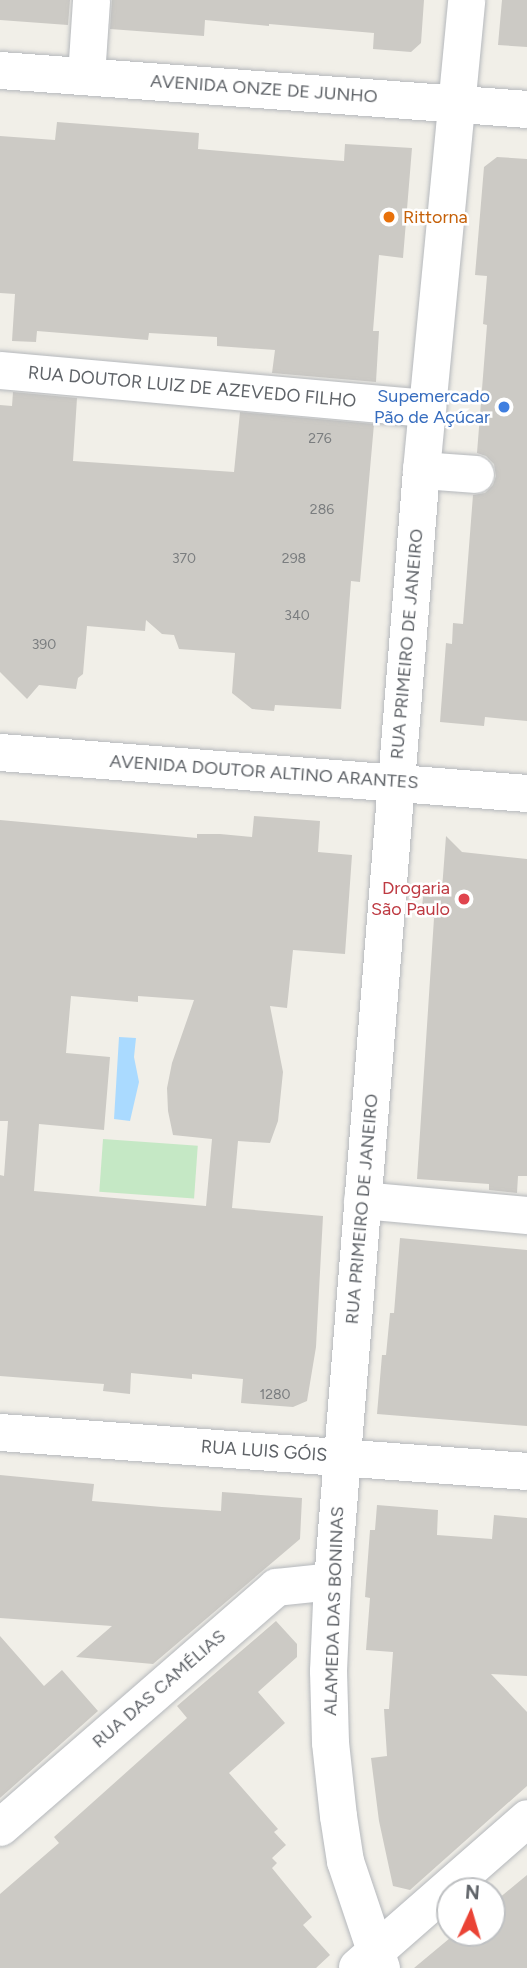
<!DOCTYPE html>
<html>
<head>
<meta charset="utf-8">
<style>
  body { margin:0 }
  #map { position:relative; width:527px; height:1968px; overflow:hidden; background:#f1efe8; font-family:Figtree,sans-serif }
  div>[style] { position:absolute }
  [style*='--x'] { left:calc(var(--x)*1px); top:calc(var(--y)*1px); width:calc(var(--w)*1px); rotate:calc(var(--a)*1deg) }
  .green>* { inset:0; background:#c5e8c5; transform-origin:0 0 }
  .water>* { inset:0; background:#aadaff }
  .building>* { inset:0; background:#cccac5 }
  .roads { filter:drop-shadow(0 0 2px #b5b8bc) drop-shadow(0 0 2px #b5b8bc) }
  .minor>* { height:37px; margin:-18.5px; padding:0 18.5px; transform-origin:18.5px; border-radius:18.5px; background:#fff }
  .dots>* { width:19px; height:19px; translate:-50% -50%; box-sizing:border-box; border:4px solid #fff; border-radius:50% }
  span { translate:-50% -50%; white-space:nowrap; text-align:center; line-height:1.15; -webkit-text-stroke:5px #fff; paint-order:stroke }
  .number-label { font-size:14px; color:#7a7d7f }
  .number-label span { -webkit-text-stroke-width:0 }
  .street-label { font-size:18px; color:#5f6368 }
  .food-label { font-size:18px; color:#c56008 }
  .left { translate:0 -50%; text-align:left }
  .shop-label { font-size:18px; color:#366cbe }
  .right { translate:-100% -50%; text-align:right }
  .health-label { font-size:18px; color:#be3a42 }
  .north { position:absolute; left:436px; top:1877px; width:70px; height:70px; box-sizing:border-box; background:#fff; border:2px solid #bfc1c3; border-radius:50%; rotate:4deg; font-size:19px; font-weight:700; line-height:28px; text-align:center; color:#5f6368 }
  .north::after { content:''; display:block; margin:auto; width:24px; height:32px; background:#ea4335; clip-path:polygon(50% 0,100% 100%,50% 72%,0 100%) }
</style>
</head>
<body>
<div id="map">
  <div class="green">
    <i style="left:103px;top:1139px;width:95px;height:53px;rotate:4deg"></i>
  </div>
  <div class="water">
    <i style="clip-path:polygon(119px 1037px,136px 1038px,134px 1057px,139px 1082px,130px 1121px,114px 1119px)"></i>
  </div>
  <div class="building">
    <i style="clip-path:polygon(0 0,70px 0,68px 25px,0 20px)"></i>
    <i style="clip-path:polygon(112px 0,424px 0,421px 43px,411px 52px,373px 49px,374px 33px,269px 24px,269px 26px,205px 20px,204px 36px,110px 29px)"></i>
    <i style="clip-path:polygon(502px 0,527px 0,527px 47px,498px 45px)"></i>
    <i style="clip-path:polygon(57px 122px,199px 133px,198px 149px,304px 158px,344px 161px,345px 144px,412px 148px,403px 258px,379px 255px,373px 331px,379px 331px,376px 382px,272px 373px,275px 350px,217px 346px,217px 337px,149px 333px,148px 340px,37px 331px,36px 342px,12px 341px,15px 294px,0 293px,0 136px,55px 140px)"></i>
    <i style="clip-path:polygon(497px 157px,527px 159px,527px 721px,485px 717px,484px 726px,440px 722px,446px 643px,452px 644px,453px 623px,463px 624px,473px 495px,485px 493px,493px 485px,496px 476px,494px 464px,486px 456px,477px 453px,487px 325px,483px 324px,487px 276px,475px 275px,484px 167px)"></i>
    <i style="clip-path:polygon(13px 392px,77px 398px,73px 461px,234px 472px,240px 412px,374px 424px,360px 582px,351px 581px,341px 709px,275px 705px,274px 711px,252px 709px,232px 693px,235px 653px,179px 649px,174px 635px,162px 634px,146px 620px,145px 631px,87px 626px,83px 674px,78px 678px,76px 689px,39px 685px,27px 699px,0 672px,0 405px,12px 406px)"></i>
    <i style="clip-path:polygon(evenodd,254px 816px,320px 821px,318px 852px,352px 855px,345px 954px,293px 950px,287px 1008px,270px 1006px,283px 1072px,278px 1121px,270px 1143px,238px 1141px,232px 1208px,323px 1216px,316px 1347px,307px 1401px,293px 1407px,241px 1403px,243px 1379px,192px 1374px,192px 1379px,131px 1373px,130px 1394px,103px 1391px,104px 1384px,0 1376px,0 1175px,4px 1176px,8px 1121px,0 1121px,0 820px,197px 838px,197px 834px,220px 834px,252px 837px,254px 816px,71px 996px,138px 1002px,138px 996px,194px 1000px,172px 1063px,167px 1088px,168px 1111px,173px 1135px,212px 1139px,206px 1206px,34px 1191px,39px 1124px,104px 1130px,110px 1057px,66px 1053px,71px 996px)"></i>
    <i style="clip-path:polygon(446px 836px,462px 852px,527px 859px,527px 1176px,518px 1176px,517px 1193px,489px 1190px,489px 1184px,417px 1179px,434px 918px,421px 916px,424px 888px,442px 889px)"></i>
    <i style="clip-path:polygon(400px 1238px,527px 1250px,527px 1426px,377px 1414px,382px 1355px,386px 1355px,390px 1313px,394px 1313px)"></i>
    <i style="clip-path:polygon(0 1475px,94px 1484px,92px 1501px,162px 1507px,221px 1511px,222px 1492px,302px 1498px,300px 1539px,153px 1664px,76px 1657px,112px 1626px,0 1618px)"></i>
    <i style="clip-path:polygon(377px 1505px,438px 1510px,437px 1535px,492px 1539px,494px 1515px,527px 1518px,527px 1676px,491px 1674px,527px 1712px,527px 1786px,410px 1890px,393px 1886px,379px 1821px,371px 1758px,387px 1756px,384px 1709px,389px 1709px,393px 1652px,366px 1650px,370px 1598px,365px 1597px,370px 1530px,375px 1530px)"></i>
    <i style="clip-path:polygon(276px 1621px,297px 1644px,297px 1657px,258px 1692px,285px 1723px,229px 1773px,278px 1829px,274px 1832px,286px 1845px,272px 1858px,277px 1863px,272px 1868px,312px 1917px,303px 1925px,330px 1955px,316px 1968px,0 1968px,0 1894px,59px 1843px,54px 1837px,187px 1718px,177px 1706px)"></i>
    <i style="clip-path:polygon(0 1636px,44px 1686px,62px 1670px,98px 1711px,0 1798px)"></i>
    <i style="clip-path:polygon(527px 1875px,527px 1968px,414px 1968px,456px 1933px,492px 1933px,492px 1904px)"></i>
  </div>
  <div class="roads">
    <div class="minor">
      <i style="--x:0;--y:70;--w:528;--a:4.23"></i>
      <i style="--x:86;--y:76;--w:76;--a:-86.2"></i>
      <i style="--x:0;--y:370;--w:429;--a:5.1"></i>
      <i style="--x:421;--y:470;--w:54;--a:4.2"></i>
      <i style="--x:0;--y:752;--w:529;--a:4.45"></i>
      <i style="--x:362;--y:1200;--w:166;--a:5.2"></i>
      <i style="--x:0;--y:1432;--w:528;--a:4.23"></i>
      <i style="--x:0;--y:1827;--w:366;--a:-41"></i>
      <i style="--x:276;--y:1587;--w:56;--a:-6.1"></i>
      <i style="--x:357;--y:1967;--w:226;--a:-41.2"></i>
      <i style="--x:381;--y:1968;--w:113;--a:-108.6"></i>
      <i style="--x:345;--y:1861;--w:46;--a:-98.8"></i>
      <i style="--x:338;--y:1816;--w:74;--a:-96.2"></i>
      <i style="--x:330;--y:1742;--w:71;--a:-91.6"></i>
      <i style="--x:328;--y:1671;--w:90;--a:-87.5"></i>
      <i style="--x:332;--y:1581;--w:1115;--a:-85.42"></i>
      <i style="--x:421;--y:470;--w:472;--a:-84.5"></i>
    </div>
  </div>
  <div class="dots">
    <i style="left:389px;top:217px;background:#e8710a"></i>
    <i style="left:504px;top:407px;background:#3f7fe0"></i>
    <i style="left:464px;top:899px;background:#e0444e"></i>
  </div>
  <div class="number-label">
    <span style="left:320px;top:439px">276</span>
    <span style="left:322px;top:510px">286</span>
    <span style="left:184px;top:559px">370</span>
    <span style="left:294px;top:559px">298</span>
    <span style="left:297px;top:616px">340</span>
    <span style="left:44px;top:645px">390</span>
    <span style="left:275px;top:1395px">1280</span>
  </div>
  <div class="street-label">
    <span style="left:264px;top:89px;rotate:4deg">AVENIDA ONZE DE JUNHO</span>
    <span style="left:192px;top:387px;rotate:5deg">RUA DOUTOR LUIZ DE AZEVEDO FILHO</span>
    <span style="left:407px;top:644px;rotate:-85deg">RUA PRIMEIRO DE JANEIRO</span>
    <span style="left:264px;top:772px;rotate:4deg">AVENIDA DOUTOR ALTINO ARANTES</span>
    <span style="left:362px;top:1209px;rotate:-85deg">RUA PRIMEIRO DE JANEIRO</span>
    <span style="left:264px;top:1451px;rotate:4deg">RUA LUIS GÓIS</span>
    <span style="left:334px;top:1611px;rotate:-88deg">ALAMEDA DAS BONINAS</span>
    <span style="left:159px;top:1689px;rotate:-41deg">RUA DAS CAMÉLIAS</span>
  </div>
  <div class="food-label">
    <span class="left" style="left:403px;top:217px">Rittorna</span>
  </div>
  <div class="shop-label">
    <span class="right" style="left:490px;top:407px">Supemercado<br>Pão de Açúcar</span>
  </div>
  <div class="health-label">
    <span class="right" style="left:450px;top:899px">Drogaria<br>São Paulo</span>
  </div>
  <div class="north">N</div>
</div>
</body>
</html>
